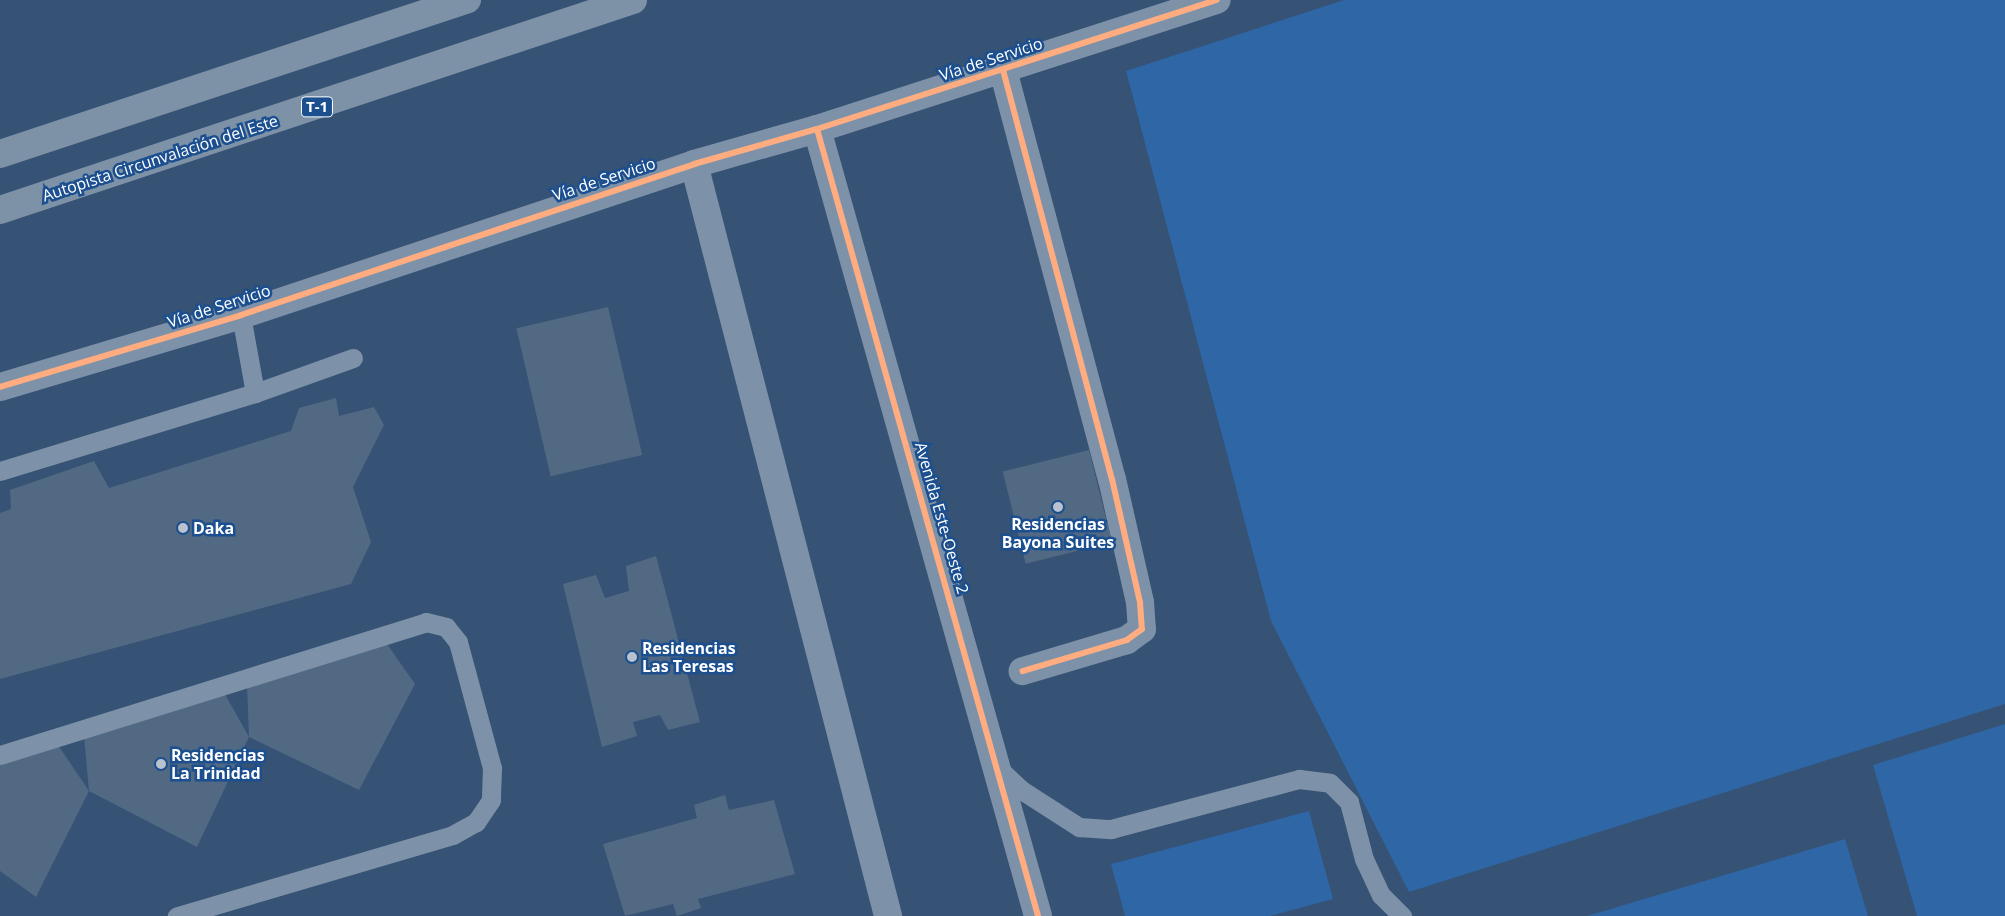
<!DOCTYPE html>
<html>
<head>
<meta charset="utf-8">
<style>
  body { margin:0 }
  #map { position:relative; width:2005px; height:916px; overflow:hidden; background:#365274; font-family:"Open Sans",sans-serif }
  div>[style] { position:absolute }
  [style*='--x'] { left:calc(var(--x)*1px); top:calc(var(--y)*1px); width:calc(var(--w)*1px); rotate:calc(var(--a)*1deg) }
  .green>* { inset:0; background:#2f66a5 }
  .building>* { inset:0; background:#526984; transform-origin:0 0 }
  .lane>* { height:19px; margin:-9.5px; padding:0 9.5px; transform-origin:9.5px; border-radius:9.5px; background:#7d92a8 }
  .street>* { height:28px; margin:-14px; padding:0 14px; transform-origin:14px; border-radius:14px; background:#7d92a8 }
  .highway>* { height:28px; margin:-14px; padding:0 14px; transform-origin:14px; border-radius:14px; background:#7e92a7 }
  .cycleway>* { height:6px; margin:-3px; padding:0 3px; transform-origin:3px; border-radius:3px; background:#ffac80 }
  .dots>* { width:14px; height:14px; translate:-50% -50%; box-sizing:border-box; border:2px solid #1b4f8f; border-radius:50% }
  span { translate:-50% -50%; white-space:nowrap; text-align:center; line-height:1.15; -webkit-text-stroke:5px #1b4f8f; paint-order:stroke }
  .shield-label span { padding:1px 4px; background:#1b4f8f; border:1px solid; border-radius:4px; -webkit-text-stroke-width:0 }
  .shield-label { font-size:15px; color:#fff; font-weight:700 }
  .street-label { font-size:16px; color:#fff }
  .poi-label { font-size:16px; color:#fff; font-weight:700 }
  .left { translate:0 -50%; text-align:left }
</style>
</head>
<body>
<div id="map">
  <div class="green">
    <i style="clip-path:polygon(1344px 0,2005px 0,2005px 704px,1409px 892px,1271px 621px,1126px 71px)"></i>
    <i style="clip-path:polygon(2005px 724px,2005px 916px,1917px 916px,1873px 765px)"></i>
    <i style="clip-path:polygon(1309px 811px,1333px 899px,1270px 916px,1125px 916px,1111px 864px)"></i>
    <i style="clip-path:polygon(1845px 839px,1868px 916px,1587px 916px)"></i>
  </div>
  <div class="building">
    <i style="left:608px;top:307px;width:152px;height:94px;rotate:77deg"></i>
    <i style="clip-path:polygon(336px 398px,339px 416px,374px 407px,384px 425px,353px 487px,371px 542px,351px 584px,0 679px,0 513px,11px 509px,10px 490px,94px 461px,109px 488px,291px 431px,299px 408px)"></i>
    <i style="left:1089px;top:450px;width:95px;height:89px;rotate:76deg"></i>
    <i style="clip-path:polygon(656px 556px,700px 722px,668px 730px,660px 715px,633px 722px,637px 736px,602px 747px,563px 584px,596px 575px,605px 598px,629px 591px,626px 566px)"></i>
    <i style="clip-path:polygon(382px 637px,415px 684px,359px 790px,249px 737px,247px 684px)"></i>
    <i style="clip-path:polygon(222px 689px,249px 737px,197px 847px,89px 791px,84px 736px)"></i>
    <i style="clip-path:polygon(56px 742px,89px 791px,36px 897px,0 871px,0 760px)"></i>
    <i style="clip-path:polygon(725px 795px,729px 810px,774px 800px,795px 874px,698px 899px,701px 908px,677px 916px,673px 904px,625px 916px,603px 844px,697px 818px,694px 805px)"></i>
  </div>
  <div class="lane">
    <i style="--x:255;--y:393;--w:104;--a:-19.7"></i>
    <i style="--x:0;--y:471;--w:267;--a:-17"></i>
    <i style="--x:255;--y:393;--w:79;--a:-100.2"></i>
    <i style="--x:0;--y:755;--w:446;--a:-17.3"></i>
    <i style="--x:426;--y:622;--w:21;--a:14"></i>
    <i style="--x:446;--y:627;--w:19;--a:51"></i>
    <i style="--x:458;--y:642;--w:131;--a:74.9"></i>
    <i style="--x:492;--y:768;--w:32;--a:92"></i>
    <i style="--x:491;--y:800;--w:27;--a:124"></i>
    <i style="--x:476;--y:822;--w:26;--a:151"></i>
    <i style="--x:453;--y:835;--w:288;--a:163.6"></i>
    <i style="--x:999;--y:769;--w:33;--a:43"></i>
    <i style="--x:1023;--y:791;--w:67;--a:32.7"></i>
    <i style="--x:1079;--y:827;--w:32;--a:4"></i>
    <i style="--x:1111;--y:829;--w:195;--a:-14.9"></i>
    <i style="--x:1299;--y:779;--w:31;--a:7"></i>
    <i style="--x:1330;--y:783;--w:27;--a:45"></i>
    <i style="--x:1349;--y:802;--w:59;--a:75.3"></i>
    <i style="--x:1364;--y:859;--w:40;--a:65"></i>
    <i style="--x:1381;--y:895;--w:30;--a:45"></i>
  </div>
  <div class="street">
    <i style="--x:1003;--y:70;--w:423;--a:75.1"></i>
    <i style="--x:1112;--y:479;--w:126;--a:77.2"></i>
    <i style="--x:1140;--y:602;--w:27;--a:86"></i>
    <i style="--x:1142;--y:629;--w:19;--a:144"></i>
    <i style="--x:1127;--y:640;--w:109;--a:163.4"></i>
    <i style="--x:817;--y:129;--w:817;--a:74.31"></i>
    <i style="--x:694;--y:164;--w:777;--a:75.53"></i>
    <i style="--x:0;--y:387;--w:252;--a:-16.6"></i>
    <i style="--x:241;--y:315;--w:478;--a:-18.4"></i>
    <i style="--x:694;--y:164;--w:128;--a:-15.9"></i>
    <i style="--x:817;--y:129;--w:420;--a:-17.9"></i>
  </div>
  <div class="highway">
    <i style="--x:1182;--y:11;--w:24;--a:-28"></i>
    <i style="--x:0;--y:154;--w:492;--a:-18.3"></i>
    <i style="--x:0;--y:210;--w:667;--a:-18.35"></i>
  </div>
  <div class="cycleway">
    <i style="--x:1003;--y:70;--w:423;--a:75.1"></i>
    <i style="--x:1112;--y:479;--w:126;--a:77.2"></i>
    <i style="--x:1140;--y:602;--w:27;--a:86"></i>
    <i style="--x:1142;--y:629;--w:19;--a:144"></i>
    <i style="--x:1127;--y:640;--w:109;--a:163.4"></i>
    <i style="--x:817;--y:129;--w:817;--a:74.31"></i>
    <i style="--x:0;--y:387;--w:252;--a:-16.6"></i>
    <i style="--x:241;--y:315;--w:478;--a:-18.4"></i>
    <i style="--x:694;--y:164;--w:128;--a:-15.9"></i>
    <i style="--x:817;--y:129;--w:420;--a:-17.9"></i>
  </div>
  <div class="dots">
    <i style="left:1058px;top:507px;background:#b9c2ce"></i>
    <i style="left:183px;top:528px;background:#b9c2ce"></i>
    <i style="left:632px;top:657px;background:#b9c2ce"></i>
    <i style="left:161px;top:764px;background:#b9c2ce"></i>
  </div>
  <div class="shield-label">
    <span style="left:317px;top:107px">T-1</span>
  </div>
  <div class="street-label">
    <span style="left:991px;top:59px;rotate:-18deg">Vía de Servicio</span>
    <span style="left:160px;top:158px;rotate:-18deg">Autopista Circunvalación del Este</span>
    <span style="left:604px;top:179px;rotate:-18deg">Vía de Servicio</span>
    <span style="left:219px;top:306px;rotate:-18deg">Vía de Servicio</span>
    <span style="left:942px;top:518px;rotate:74deg">Avenida Este-Oeste 2</span>
  </div>
  <div class="poi-label">
    <span style="left:1058px;top:533px">Residencias<br>Bayona Suites</span>
    <span class="left" style="left:193px;top:528px">Daka</span>
    <span class="left" style="left:642px;top:657px">Residencias<br>Las Teresas</span>
    <span class="left" style="left:171px;top:764px">Residencias<br>La Trinidad</span>
  </div>
</div>
</body>
</html>
